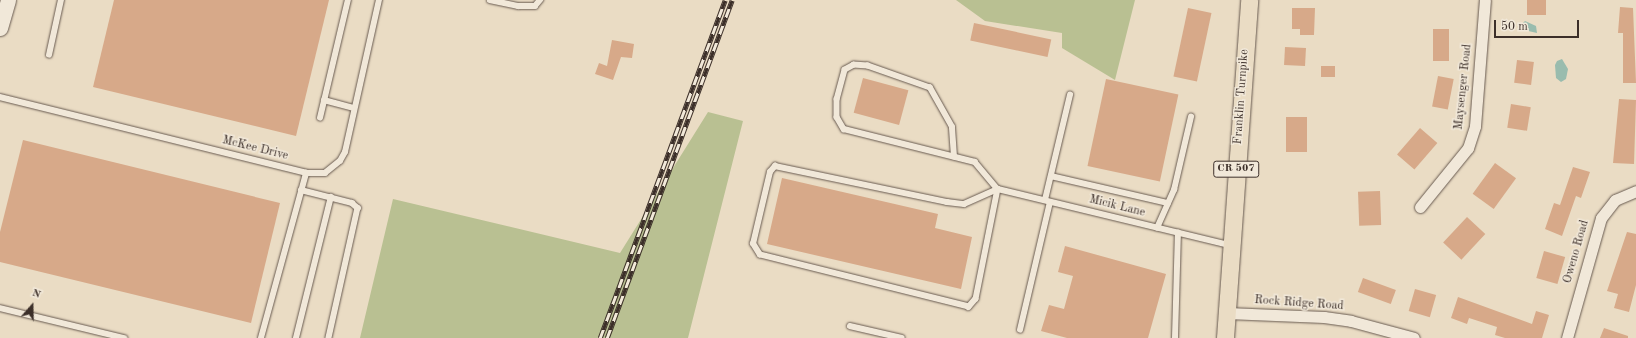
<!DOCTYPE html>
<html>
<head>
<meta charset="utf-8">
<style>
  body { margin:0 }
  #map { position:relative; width:1636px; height:338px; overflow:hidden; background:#eadcc4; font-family:"Old Standard TT",serif }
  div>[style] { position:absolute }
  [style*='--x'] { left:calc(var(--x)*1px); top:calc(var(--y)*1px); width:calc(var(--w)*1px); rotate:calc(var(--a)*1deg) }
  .green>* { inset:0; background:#b9c092 }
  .water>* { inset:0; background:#99bcae }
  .building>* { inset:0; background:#d7a989; transform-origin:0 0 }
  .roads { filter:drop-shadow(0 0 1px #685a50) drop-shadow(0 0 1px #685a50) }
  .lane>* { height:5.5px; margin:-2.75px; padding:0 2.75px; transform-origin:2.75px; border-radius:2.75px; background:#f1e8d9 }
  .street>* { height:11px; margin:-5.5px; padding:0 5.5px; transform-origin:5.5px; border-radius:5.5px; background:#f1e8d9 }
  .secondary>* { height:15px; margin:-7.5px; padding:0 7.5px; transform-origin:7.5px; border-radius:7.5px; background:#f1e8d9 }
  .primary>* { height:17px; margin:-8.5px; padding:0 8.5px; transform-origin:8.5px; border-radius:8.5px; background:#eadcc4 }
  .rail>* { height:4.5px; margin-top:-2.25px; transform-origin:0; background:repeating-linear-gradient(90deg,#f1e8d9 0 9px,#3c2f29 0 18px); box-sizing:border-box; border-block:1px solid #3c2f29 }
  span { translate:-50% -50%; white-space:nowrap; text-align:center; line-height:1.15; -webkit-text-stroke:3px #f1e8d9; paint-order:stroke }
  .shield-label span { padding:1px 3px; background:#f1e8d9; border:1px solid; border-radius:3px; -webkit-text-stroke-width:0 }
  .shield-label { font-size:11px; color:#3c2f29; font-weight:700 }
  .street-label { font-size:12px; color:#3c2f29 }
  .north { position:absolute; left:12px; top:286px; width:40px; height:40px; -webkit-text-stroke:3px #f1e8d9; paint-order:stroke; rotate:20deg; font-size:11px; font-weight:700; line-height:16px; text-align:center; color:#3c2f29 }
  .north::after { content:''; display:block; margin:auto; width:14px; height:18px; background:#3c2f29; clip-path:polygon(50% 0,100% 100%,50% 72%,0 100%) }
  .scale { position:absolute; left:1494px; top:20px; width:85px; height:18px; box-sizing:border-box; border:2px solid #3c2f29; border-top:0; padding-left:5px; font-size:12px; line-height:14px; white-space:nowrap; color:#3c2f29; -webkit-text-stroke:3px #f1e8d9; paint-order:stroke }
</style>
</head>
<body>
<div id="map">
  <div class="green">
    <i style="clip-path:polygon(956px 0,1135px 0,1115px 80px,1062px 48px,1062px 33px,985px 21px)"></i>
    <i style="clip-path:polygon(708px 112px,743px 121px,688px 338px,360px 338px,393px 199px,620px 253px)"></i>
  </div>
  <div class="water">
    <i style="clip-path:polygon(1525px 21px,1536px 26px,1537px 33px,1524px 30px,1522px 24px)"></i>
    <i style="clip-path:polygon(1562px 59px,1568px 69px,1566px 79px,1561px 82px,1556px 78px,1555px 65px,1557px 61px)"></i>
  </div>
  <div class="building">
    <i style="clip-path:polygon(114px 0,329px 0,296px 136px,93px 87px)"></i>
    <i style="left:1527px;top:0;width:19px;height:15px"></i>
    <i style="clip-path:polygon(1620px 7px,1633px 8px,1636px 83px,1623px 83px,1623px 33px,1618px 33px)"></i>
    <i style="left:1188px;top:8px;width:24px;height:70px;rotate:12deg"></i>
    <i style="clip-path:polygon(1292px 8px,1315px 8px,1314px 35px,1300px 35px,1300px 29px,1292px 29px)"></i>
    <i style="left:974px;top:23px;width:79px;height:18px;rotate:12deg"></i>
    <i style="left:1433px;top:29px;width:16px;height:32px"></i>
    <i style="clip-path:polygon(612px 40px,634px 44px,632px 58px,621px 57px,613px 80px,595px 74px,599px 63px,607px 66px)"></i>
    <i style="left:1285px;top:47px;width:21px;height:18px;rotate:3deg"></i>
    <i style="left:1517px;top:60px;width:17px;height:23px;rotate:7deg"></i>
    <i style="left:1321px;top:66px;width:14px;height:11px"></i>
    <i style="left:1438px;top:76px;width:16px;height:31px;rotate:11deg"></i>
    <i style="left:863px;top:78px;width:47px;height:36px;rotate:15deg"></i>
    <i style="left:1106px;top:79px;width:74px;height:89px;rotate:12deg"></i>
    <i style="clip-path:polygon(1619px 99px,1636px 100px,1634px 164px,1613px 163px)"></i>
    <i style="left:1511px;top:104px;width:20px;height:24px;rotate:9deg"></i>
    <i style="left:1286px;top:117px;width:21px;height:35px"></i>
    <i style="left:1420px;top:128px;width:23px;height:35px;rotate:41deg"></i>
    <i style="clip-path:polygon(23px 140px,280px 203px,251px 323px,0 262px,0 232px)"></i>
    <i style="left:1495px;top:163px;width:26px;height:38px;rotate:36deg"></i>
    <i style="clip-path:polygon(1573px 167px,1590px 172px,1581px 198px,1576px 196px,1562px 236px,1545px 229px,1554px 203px,1560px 205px)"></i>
    <i style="clip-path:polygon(782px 178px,938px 214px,935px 228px,972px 237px,961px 289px,767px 244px)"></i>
    <i style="left:1380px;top:191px;width:34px;height:22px;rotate:88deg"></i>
    <i style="left:1467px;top:217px;width:25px;height:35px;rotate:43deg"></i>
    <i style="clip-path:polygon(1627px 232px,1636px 234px,1636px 285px,1629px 312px,1614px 308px,1618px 294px,1607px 291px)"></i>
    <i style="clip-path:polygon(1065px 246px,1166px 274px,1148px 338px,1067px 338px,1041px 331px,1049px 305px,1064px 309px,1073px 276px,1058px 272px)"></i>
    <i style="left:1544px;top:251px;width:22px;height:28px;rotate:16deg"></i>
    <i style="left:1363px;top:278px;width:35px;height:15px;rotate:20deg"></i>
    <i style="left:1415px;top:289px;width:22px;height:23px;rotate:16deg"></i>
    <i style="clip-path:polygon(1458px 297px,1532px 324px,1536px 311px,1549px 315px,1542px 338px,1505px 338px,1495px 335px,1497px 327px,1469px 318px,1467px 324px,1451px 318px)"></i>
    <i style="clip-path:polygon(1604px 328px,1628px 336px,1628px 338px,1600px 338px)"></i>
  </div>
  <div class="roads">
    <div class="lane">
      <i style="--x:490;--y:0;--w:29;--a:12"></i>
      <i style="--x:518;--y:6;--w:17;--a:0"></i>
      <i style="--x:535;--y:6;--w:8;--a:-50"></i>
      <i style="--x:49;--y:55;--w:56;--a:-77.7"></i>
      <i style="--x:0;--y:97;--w:315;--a:13.9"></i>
      <i style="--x:306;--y:173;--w:19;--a:0"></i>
      <i style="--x:325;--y:173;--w:19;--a:-39"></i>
      <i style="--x:340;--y:161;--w:10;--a:-61"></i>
      <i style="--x:345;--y:152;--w:156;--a:-77.4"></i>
      <i style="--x:324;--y:100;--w:31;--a:15"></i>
      <i style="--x:320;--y:118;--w:121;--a:-76.7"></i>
      <i style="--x:954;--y:157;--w:30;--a:-94"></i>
      <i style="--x:952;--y:127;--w:45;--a:-119.4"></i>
      <i style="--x:930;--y:88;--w:66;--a:-160.5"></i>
      <i style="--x:868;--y:66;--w:14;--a:-176"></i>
      <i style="--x:854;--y:65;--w:10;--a:151"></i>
      <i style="--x:845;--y:70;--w:30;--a:105"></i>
      <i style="--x:837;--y:99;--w:18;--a:90"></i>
      <i style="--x:837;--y:117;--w:14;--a:60"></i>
      <i style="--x:844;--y:129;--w:135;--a:14.1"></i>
      <i style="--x:975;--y:162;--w:35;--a:50"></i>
      <i style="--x:775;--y:166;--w:176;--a:11.8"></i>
      <i style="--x:947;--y:202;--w:17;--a:7"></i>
      <i style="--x:964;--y:204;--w:37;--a:-24"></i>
      <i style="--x:998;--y:189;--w:112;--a:101.3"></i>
      <i style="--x:976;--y:299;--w:11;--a:131"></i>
      <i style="--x:969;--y:307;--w:215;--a:-166"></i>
      <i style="--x:760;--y:255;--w:13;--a:-122"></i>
      <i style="--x:753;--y:244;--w:74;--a:-76.7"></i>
      <i style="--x:770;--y:172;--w:8;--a:-50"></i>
      <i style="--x:1051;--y:176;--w:120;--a:13"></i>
      <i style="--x:998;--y:189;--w:238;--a:13.6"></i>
      <i style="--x:301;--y:190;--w:53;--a:14.3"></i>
      <i style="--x:352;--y:203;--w:8;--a:40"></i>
      <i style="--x:358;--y:208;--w:133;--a:102.6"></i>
      <i style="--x:1045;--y:200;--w:108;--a:-76.6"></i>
      <i style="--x:1157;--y:228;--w:42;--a:-65.9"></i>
      <i style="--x:1174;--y:190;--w:75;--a:-76.9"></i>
      <i style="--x:0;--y:308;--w:128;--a:13.6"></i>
      <i style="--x:850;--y:326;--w:53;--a:13"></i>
      <i style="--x:1020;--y:330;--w:131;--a:-76.8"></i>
      <i style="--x:261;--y:338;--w:171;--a:-74.7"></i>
      <i style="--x:296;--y:338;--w:145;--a:-76.1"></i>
      <i style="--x:1175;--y:338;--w:105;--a:-88.4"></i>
    </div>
    <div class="street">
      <i style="--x:1420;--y:207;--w:76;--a:-50.9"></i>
      <i style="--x:1468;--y:148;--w:23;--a:-72"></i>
      <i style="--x:1475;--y:126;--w:126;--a:-85.5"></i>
      <i style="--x:1227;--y:313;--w:97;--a:2.4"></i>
      <i style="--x:1324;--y:317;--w:27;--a:8"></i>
      <i style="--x:1351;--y:321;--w:65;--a:15.1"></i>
      <i style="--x:1567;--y:338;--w:125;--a:-74.2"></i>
      <i style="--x:1601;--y:218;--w:23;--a:-52"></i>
      <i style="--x:1615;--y:200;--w:23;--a:-23"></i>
    </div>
    <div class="secondary">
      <i style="--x:0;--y:28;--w:29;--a:-74"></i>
    </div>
    <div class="primary">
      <i style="--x:1225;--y:338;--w:339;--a:-85.9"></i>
    </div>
  </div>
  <div class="rail">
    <i style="--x:600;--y:338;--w:360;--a:-69.7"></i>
    <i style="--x:607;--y:338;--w:360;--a:-69.7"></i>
  </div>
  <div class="shield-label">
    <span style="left:1236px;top:169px">CR 507</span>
  </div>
  <div class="street-label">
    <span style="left:1464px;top:87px;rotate:-84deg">Maysenger Road</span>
    <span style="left:1242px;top:97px;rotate:-86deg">Franklin Turnpike</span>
    <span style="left:255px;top:149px;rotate:14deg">McKee Drive</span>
    <span style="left:1117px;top:207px;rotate:14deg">Micik Lane</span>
    <span style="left:1577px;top:252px;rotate:-74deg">Oweno Road</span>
    <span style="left:1299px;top:304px;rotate:4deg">Rock Ridge Road</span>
  </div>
  <div class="north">N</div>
  <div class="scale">50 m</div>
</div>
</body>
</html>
